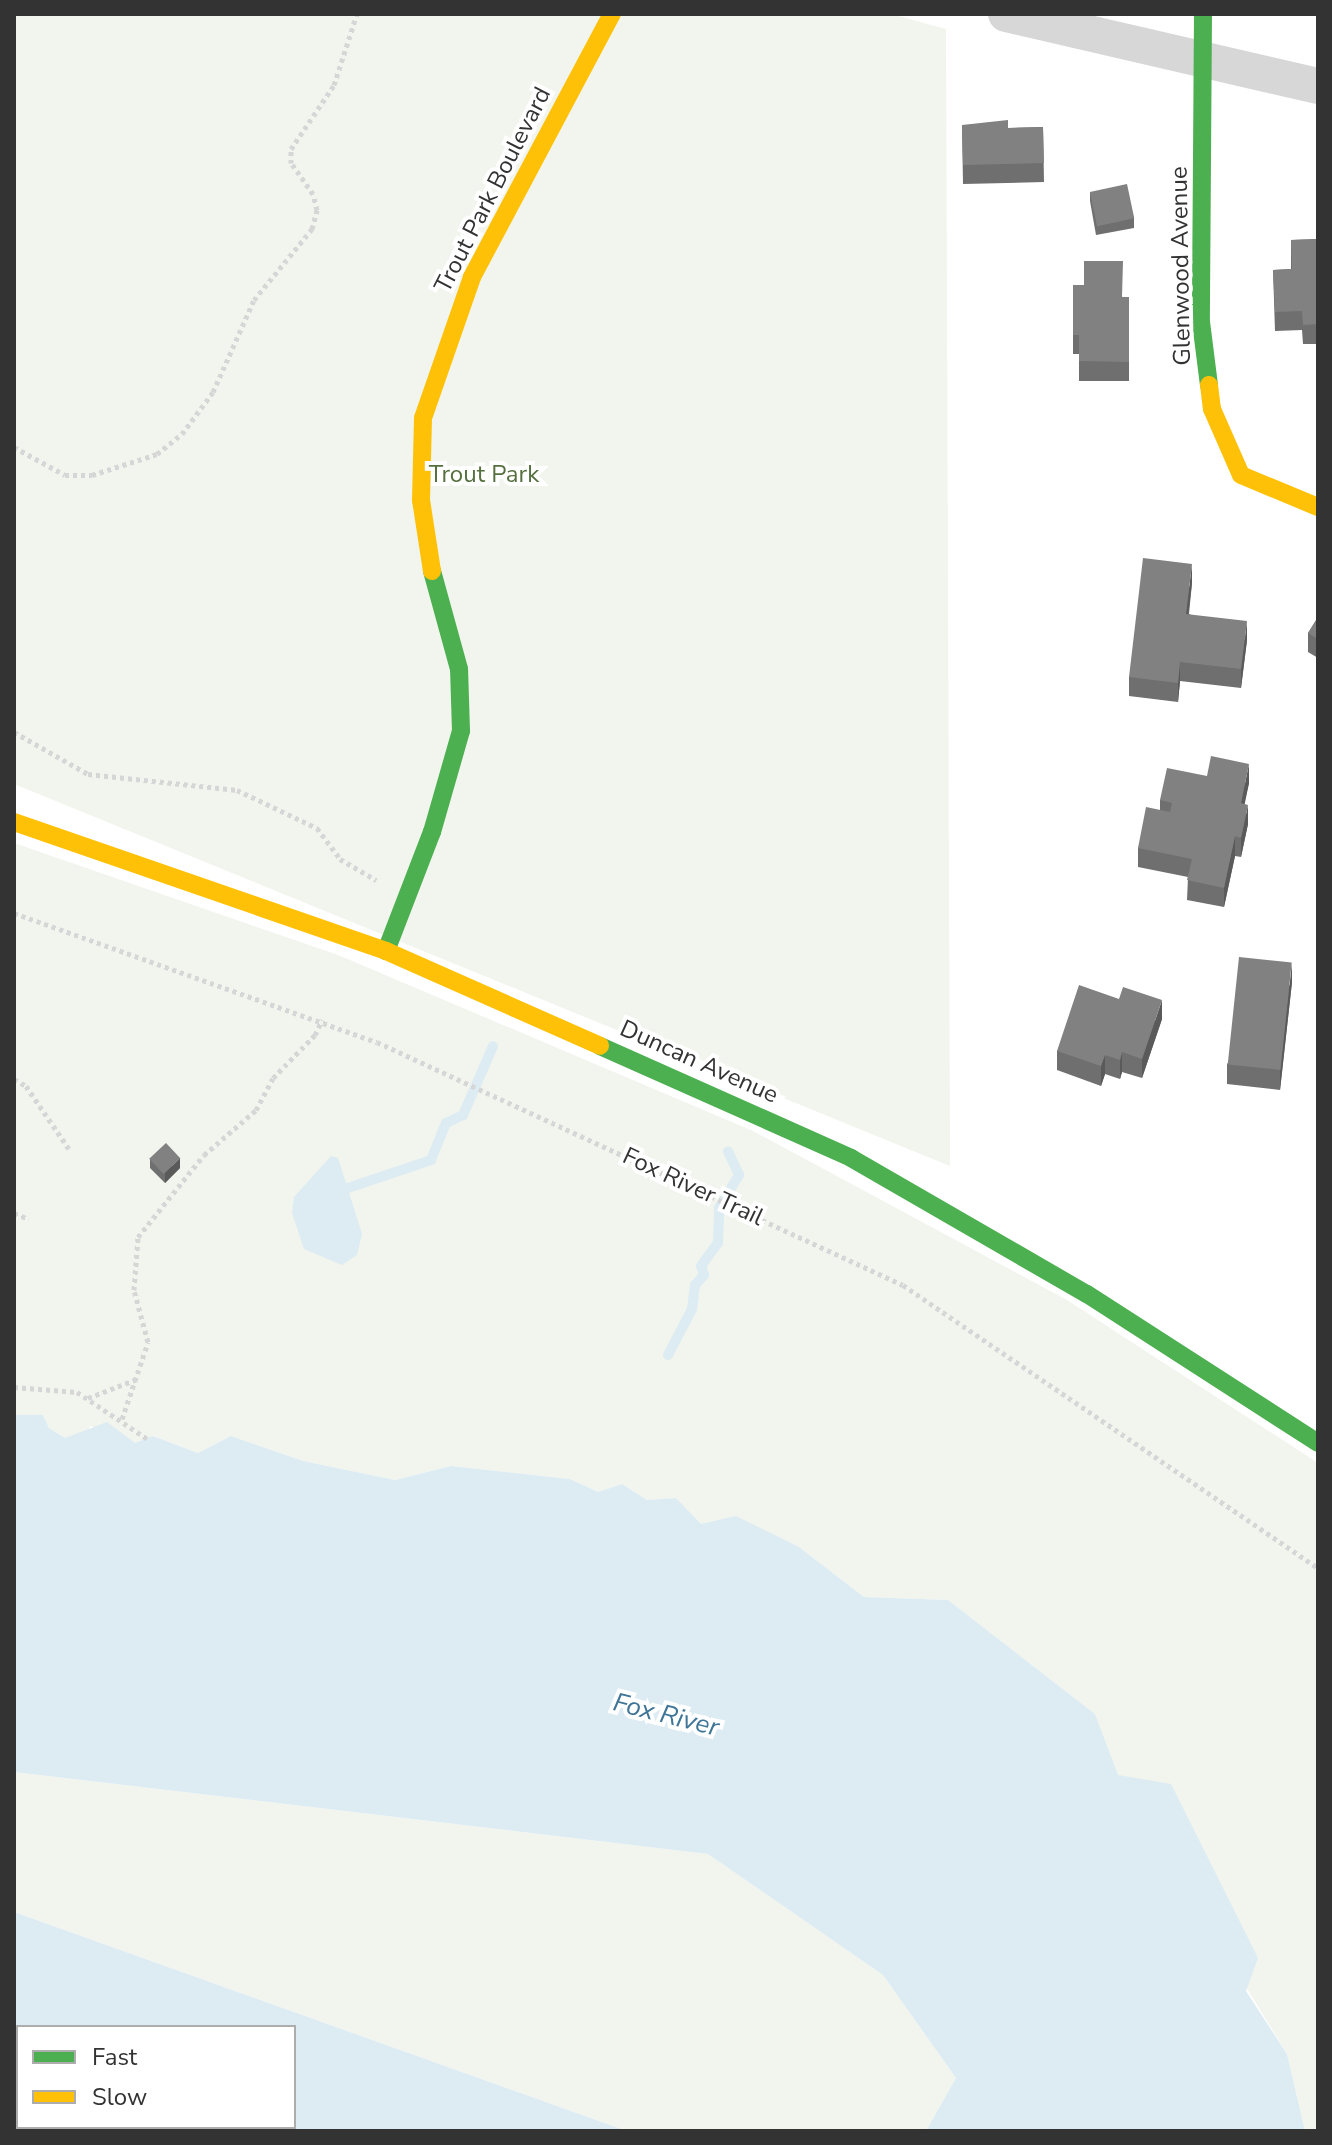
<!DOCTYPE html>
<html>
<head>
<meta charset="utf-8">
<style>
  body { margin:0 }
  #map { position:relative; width:1332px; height:2145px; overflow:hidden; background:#fff; font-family:"Nunito Sans",sans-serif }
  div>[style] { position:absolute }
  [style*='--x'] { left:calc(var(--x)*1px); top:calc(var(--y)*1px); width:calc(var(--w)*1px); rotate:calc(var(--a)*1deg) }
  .green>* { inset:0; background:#f1f5ed }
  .water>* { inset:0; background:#ddebf3 }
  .stream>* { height:10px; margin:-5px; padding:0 5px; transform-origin:5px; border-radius:5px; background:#ddebf3 }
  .path>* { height:5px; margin-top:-2.5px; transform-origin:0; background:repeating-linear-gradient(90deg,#d6d6d6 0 4px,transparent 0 8px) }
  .street>* { height:36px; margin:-18px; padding:0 18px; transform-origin:18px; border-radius:18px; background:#d7d7d7 }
  .fast>* { height:18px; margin:-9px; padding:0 9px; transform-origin:9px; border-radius:9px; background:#4caf50 }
  .slow>* { height:18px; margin:-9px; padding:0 9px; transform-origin:9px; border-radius:9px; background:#ffc107 }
  .wall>* { inset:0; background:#6f6f6f }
  .shaded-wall>* { inset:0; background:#5a5a5a }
  .building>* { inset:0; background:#818181; transform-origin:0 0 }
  span { translate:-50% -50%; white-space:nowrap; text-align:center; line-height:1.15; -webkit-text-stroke:8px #fff; paint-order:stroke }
  .street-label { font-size:24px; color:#333 }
  .park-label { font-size:24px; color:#56703f }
  .water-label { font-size:26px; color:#3f7597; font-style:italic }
  .frame { position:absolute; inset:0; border:16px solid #333; pointer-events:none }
  .legend { position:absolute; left:16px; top:2025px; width:280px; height:104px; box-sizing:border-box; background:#fff; border:2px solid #adadad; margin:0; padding:10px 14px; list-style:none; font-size:24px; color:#333 }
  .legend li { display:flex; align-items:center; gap:16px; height:40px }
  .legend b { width:40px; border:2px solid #adadad }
</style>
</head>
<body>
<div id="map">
  <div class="green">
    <i style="clip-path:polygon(14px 14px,891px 14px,946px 29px,950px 1166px,14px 784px)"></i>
    <i style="clip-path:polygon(14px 843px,338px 955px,753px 1131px,1067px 1300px,1318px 1463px,1318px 2131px,1305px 2131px,1287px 2054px,1117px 1775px,1095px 1714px,948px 1600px,864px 1597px,799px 1547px,700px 1524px,676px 1498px,647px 1500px,622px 1484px,598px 1492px,570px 1479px,451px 1466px,395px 1480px,303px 1461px,231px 1436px,198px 1453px,154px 1436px,135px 1443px,91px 1426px,80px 1437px,65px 1438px,49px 1428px,43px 1415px,14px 1415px)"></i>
    <i style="clip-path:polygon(14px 1772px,708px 1854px,883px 1975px,956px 2078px,926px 2131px,627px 2131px,14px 1912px)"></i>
  </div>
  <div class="water">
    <i style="clip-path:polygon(331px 1156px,338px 1158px,362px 1234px,357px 1255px,342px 1265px,304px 1249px,292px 1213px,294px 1197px)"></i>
    <i style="clip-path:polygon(14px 1415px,43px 1415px,49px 1428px,65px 1438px,107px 1422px,135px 1443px,153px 1436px,198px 1453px,231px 1436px,303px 1461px,395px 1480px,451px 1466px,570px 1479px,598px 1492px,622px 1484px,647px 1500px,676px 1498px,701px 1524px,736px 1516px,799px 1547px,864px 1597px,948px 1600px,1095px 1714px,1118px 1775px,1171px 1784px,1258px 1958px,1246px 1991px,1287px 2054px,1305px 2131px,926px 2131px,956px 2078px,883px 1975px,708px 1854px,14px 1772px)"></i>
    <i style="clip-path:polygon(evenodd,14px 1912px,627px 2131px,14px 2131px,14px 1912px,18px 2027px,294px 2027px,294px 2127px,18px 2127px,18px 2027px)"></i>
  </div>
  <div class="stream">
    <i style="--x:345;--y:1189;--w:91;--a:-18.6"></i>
    <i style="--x:431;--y:1160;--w:40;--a:-68"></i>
    <i style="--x:446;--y:1123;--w:19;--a:-25"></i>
    <i style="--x:463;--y:1115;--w:75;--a:-66.5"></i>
    <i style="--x:668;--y:1355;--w:52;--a:-62.4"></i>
    <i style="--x:692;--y:1309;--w:24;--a:-83"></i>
    <i style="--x:695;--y:1285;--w:13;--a:-48"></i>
    <i style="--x:704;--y:1275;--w:9;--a:-108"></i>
    <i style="--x:701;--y:1266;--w:29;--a:-54"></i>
    <i style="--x:718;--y:1243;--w:35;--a:-88"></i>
    <i style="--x:719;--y:1208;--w:39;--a:-59"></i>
    <i style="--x:739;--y:1175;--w:26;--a:-115"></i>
  </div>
  <div class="path">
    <i style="--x:14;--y:447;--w:58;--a:28.8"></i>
    <i style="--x:65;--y:475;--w:27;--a:0"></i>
    <i style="--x:92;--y:475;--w:68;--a:-17.9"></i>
    <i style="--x:157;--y:454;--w:32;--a:-39"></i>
    <i style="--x:182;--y:434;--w:52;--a:-53.6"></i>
    <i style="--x:213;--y:392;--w:101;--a:-66"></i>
    <i style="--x:254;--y:300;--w:92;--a:-50.8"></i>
    <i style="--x:312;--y:229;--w:20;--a:-75"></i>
    <i style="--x:317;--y:210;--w:16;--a:-104"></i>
    <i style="--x:313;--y:194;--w:38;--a:-125"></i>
    <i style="--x:291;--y:163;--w:14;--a:-90"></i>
    <i style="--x:291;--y:149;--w:77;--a:-56.1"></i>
    <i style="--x:334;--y:85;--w:75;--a:-72.1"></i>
    <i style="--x:14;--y:732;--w:85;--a:29.6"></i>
    <i style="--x:88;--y:774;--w:150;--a:6.1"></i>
    <i style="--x:237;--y:790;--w:89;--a:25.4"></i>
    <i style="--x:317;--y:828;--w:39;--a:53"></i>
    <i style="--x:340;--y:859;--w:42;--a:30.3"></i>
    <i style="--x:14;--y:913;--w:385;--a:19.6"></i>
    <i style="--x:377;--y:1042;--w:579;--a:24.8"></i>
    <i style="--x:903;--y:1285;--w:502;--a:34.29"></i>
    <i style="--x:14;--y:1079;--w:14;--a:30"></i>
    <i style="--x:26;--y:1086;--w:76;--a:55.7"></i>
    <i style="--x:14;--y:1213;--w:16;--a:22"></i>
    <i style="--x:14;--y:1387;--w:63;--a:4.5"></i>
    <i style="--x:77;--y:1392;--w:87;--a:33.7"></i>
    <i style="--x:88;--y:1398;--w:53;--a:-21.2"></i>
    <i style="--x:122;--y:1419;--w:81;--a:-71.3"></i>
    <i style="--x:148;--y:1342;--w:54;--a:-105.1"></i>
    <i style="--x:134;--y:1290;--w:53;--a:-85.7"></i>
    <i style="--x:138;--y:1237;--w:105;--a:-51.2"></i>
    <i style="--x:204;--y:1155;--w:69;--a:-40.9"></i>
    <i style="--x:256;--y:1110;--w:36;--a:-62"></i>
    <i style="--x:273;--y:1078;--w:60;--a:-45.7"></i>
    <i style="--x:315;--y:1035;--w:17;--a:-65"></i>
  </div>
  <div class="street">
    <i style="--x:1006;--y:14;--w:320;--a:13"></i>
  </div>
  <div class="fast">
    <i style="--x:1203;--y:14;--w:308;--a:90.4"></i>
    <i style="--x:1201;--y:322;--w:64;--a:82.8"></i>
    <i style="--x:386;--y:951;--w:128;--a:-68.9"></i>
    <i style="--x:432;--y:832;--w:105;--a:-74"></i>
    <i style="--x:461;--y:731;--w:62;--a:-91.8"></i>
    <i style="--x:459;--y:669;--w:102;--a:-105.4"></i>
    <i style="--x:600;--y:1046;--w:275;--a:24"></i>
    <i style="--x:851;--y:1158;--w:272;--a:30"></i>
    <i style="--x:1087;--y:1294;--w:275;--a:32.8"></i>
  </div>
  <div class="slow">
    <i style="--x:1209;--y:385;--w:24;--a:83"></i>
    <i style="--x:1212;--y:409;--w:72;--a:66.3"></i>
    <i style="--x:1241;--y:475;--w:83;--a:22.6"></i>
    <i style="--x:432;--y:571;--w:72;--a:-98.8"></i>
    <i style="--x:421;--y:500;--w:82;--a:-88.6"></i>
    <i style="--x:423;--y:418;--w:149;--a:-70.8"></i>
    <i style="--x:472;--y:277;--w:298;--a:-62"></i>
    <i style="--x:14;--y:822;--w:394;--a:19.1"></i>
    <i style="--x:386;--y:951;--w:234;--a:23.9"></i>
  </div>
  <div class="wall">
    <i style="clip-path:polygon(962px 125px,1008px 128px,1043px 127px,1044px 182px,963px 184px)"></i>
    <i style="clip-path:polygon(1090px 192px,1134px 218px,1134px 228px,1096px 235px,1090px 201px)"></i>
    <i style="clip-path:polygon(1318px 239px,1318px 344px,1303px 344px,1302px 330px,1275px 331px,1273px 270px,1291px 269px,1291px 240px)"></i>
    <i style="clip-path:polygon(1073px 285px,1123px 297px,1129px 297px,1129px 381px,1079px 381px,1079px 354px,1073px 354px)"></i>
    <i style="clip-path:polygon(1192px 583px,1189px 614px,1247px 640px,1241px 688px,1180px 681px,1178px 702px,1129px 696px,1129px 677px)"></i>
    <i style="clip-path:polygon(1318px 617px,1318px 658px,1308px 652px,1308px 633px)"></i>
    <i style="clip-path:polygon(1249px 783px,1244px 804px,1248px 824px,1241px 857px,1235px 856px,1224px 907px,1187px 900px,1188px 877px,1138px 867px,1138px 848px,1160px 810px,1160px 800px)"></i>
    <i style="clip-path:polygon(1292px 982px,1280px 1090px,1227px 1084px,1227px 1064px)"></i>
    <i style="clip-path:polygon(1162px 1019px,1142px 1078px,1122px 1072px,1120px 1079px,1105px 1074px,1101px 1086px,1057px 1070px,1057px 1051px)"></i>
    <i style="clip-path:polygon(150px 1159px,180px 1168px,165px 1183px,150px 1168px)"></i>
  </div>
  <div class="shaded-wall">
    <i style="clip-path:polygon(1192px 564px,1192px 583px,1186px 633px,1186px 614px)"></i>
    <i style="clip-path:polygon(1247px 621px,1247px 640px,1241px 688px,1241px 669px)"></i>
    <i style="clip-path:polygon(1180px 662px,1180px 681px,1178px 702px,1178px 683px)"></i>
    <i style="clip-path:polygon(1249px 764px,1249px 783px,1241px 822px,1241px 803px)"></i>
    <i style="clip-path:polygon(1248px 805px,1248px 824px,1241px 857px,1241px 838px)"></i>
    <i style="clip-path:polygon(1235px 836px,1235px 856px,1224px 907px,1224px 888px)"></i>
    <i style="clip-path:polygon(1292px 963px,1292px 982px,1280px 1090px,1280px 1070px)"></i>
    <i style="clip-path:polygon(1162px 1000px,1162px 1019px,1142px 1078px,1142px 1059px)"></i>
    <i style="clip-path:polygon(1122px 1052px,1122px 1072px,1120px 1079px,1120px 1060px)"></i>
    <i style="clip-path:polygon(1105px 1055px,1105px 1074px,1101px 1086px,1101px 1066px)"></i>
    <i style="clip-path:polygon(180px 1158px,180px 1168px,165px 1183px,165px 1173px)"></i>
  </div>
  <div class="building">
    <i style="clip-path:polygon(1008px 120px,1008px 128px,1043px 127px,1044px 163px,963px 165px,962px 125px)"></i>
    <i style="left:1127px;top:184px;width:35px;height:38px;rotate:78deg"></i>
    <i style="clip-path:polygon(1318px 239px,1318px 324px,1303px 325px,1302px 311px,1275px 312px,1273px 270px,1292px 269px,1291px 240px)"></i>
    <i style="clip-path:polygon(1084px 261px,1123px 261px,1122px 297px,1129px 297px,1129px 362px,1079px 361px,1079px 335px,1073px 335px,1073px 285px,1084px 285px)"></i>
    <i style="clip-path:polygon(1143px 558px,1192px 564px,1186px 614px,1247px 621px,1241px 669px,1180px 662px,1178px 683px,1129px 677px)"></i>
    <i style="clip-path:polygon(1318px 617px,1318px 639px,1308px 633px)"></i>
    <i style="clip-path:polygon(1211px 756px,1249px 764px,1241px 803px,1248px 805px,1241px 838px,1235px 836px,1224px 888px,1187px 880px,1192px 859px,1138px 848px,1146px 807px,1170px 812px,1172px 803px,1160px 800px,1167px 768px,1207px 776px)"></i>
    <i style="left:1239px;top:957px;width:53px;height:108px;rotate:6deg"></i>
    <i style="clip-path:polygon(1079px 985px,1119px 999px,1123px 987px,1162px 1000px,1142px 1059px,1122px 1052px,1120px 1060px,1105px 1055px,1101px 1066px,1057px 1051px)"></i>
    <i style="left:166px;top:1143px;width:21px;height:23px;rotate:47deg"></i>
  </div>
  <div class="street-label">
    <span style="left:493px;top:190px;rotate:-63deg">Trout Park Boulevard</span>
    <span style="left:1181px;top:266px;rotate:-91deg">Glenwood Avenue</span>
    <span style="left:699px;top:1062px;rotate:24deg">Duncan Avenue</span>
    <span style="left:693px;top:1187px;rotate:25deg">Fox River Trail</span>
  </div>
  <div class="park-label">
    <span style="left:484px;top:475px">Trout Park</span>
  </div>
  <div class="water-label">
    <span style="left:666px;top:1715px;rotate:14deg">Fox River</span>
  </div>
  <div class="frame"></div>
  <ul class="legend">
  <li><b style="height:10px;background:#4caf50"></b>Fast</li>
  <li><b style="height:10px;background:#ffc107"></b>Slow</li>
  </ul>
</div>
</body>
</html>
